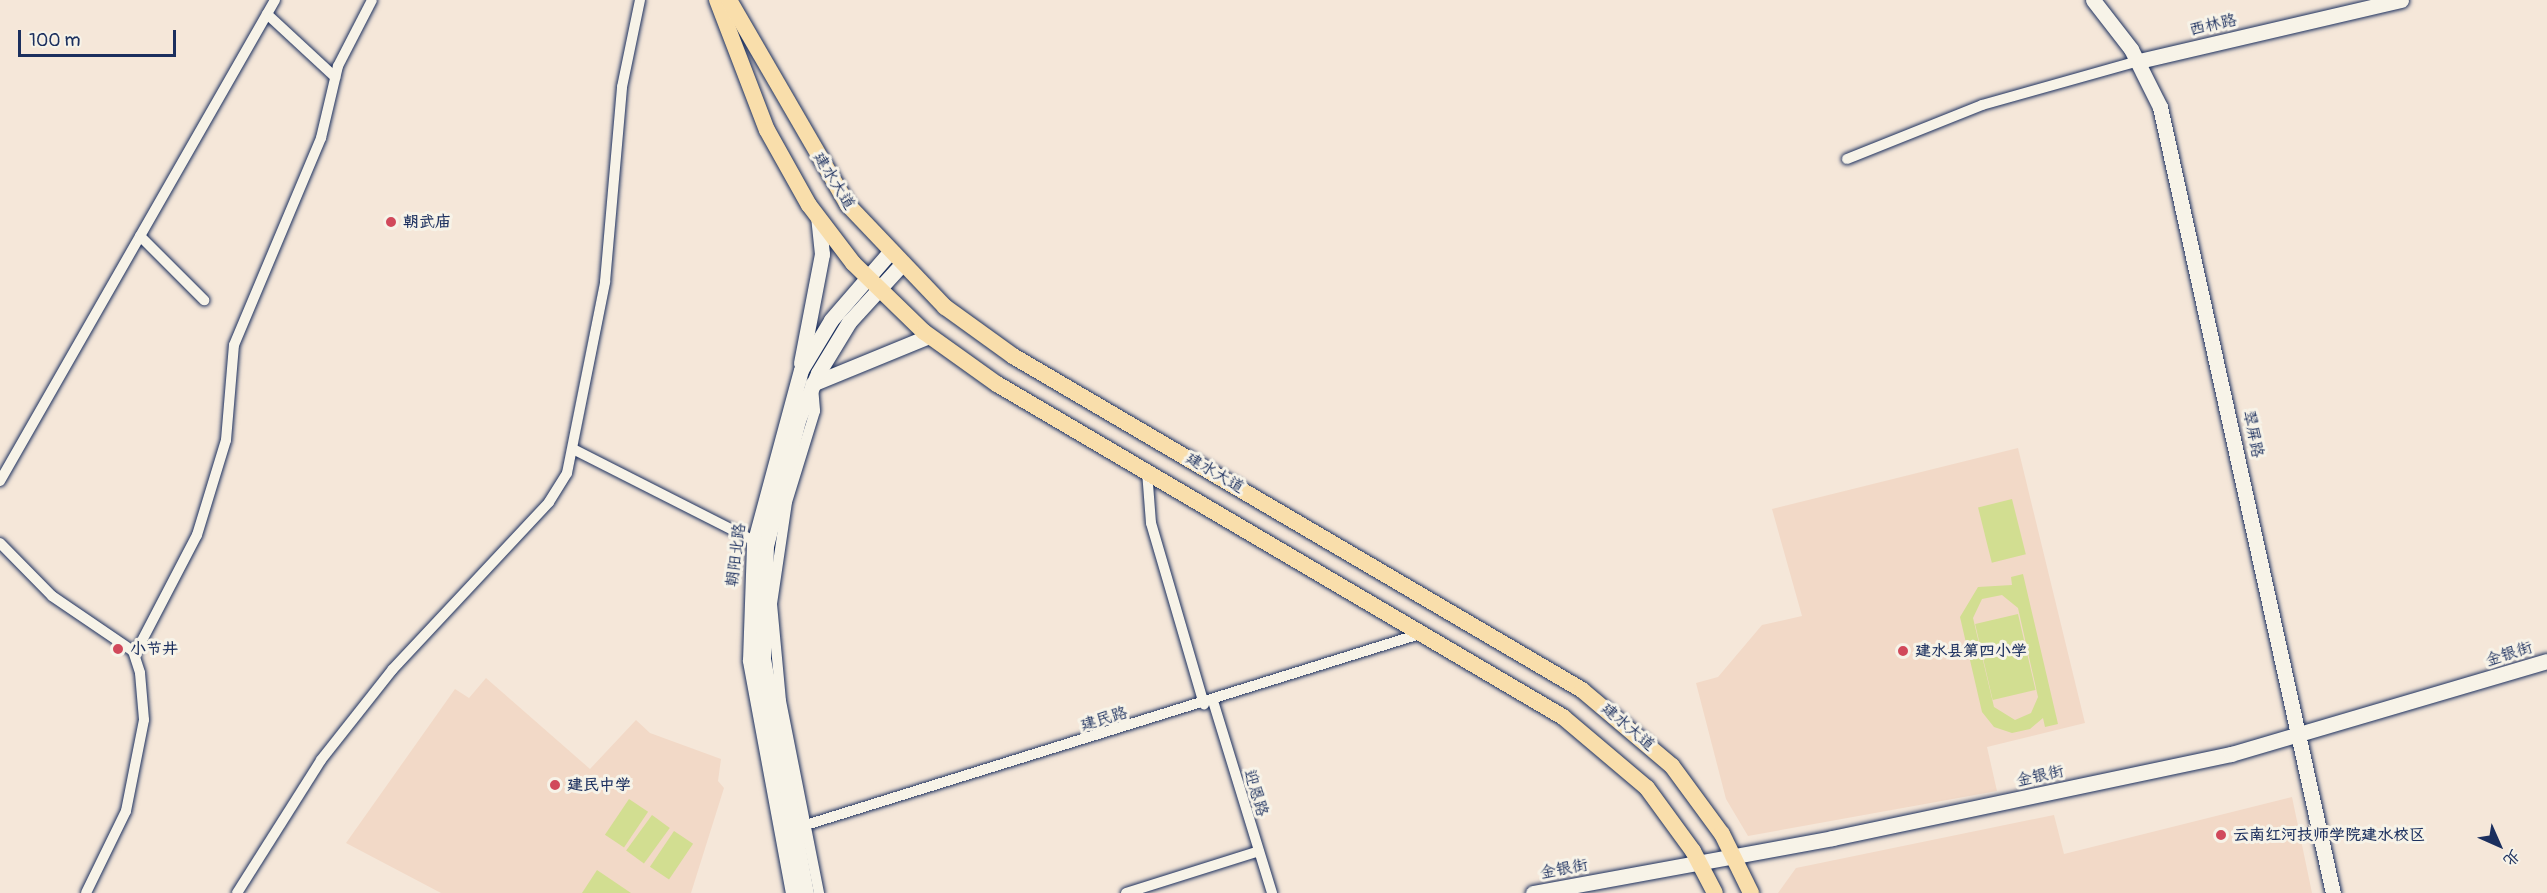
<!DOCTYPE html>
<html>
<head>
<meta charset="utf-8">
<style>
  body { margin:0 }
  #map { position:relative; width:2547px; height:893px; overflow:hidden; background:#f5e7d9; font-family:Pangolin,"LXGW WenKai TC",sans-serif }
  div>[style] { position:absolute }
  [style*='--x'] { left:calc(var(--x)*1px); top:calc(var(--y)*1px); width:calc(var(--w)*1px); rotate:calc(var(--a)*1deg) }
  .built>* { inset:0; background:#f2d9c7 }
  .green>* { inset:0; background:#d2de91; transform-origin:0 0 }
  .roads { filter:drop-shadow(0 0 2px #1b2f5e) drop-shadow(0 0 2px #1b2f5e) }
  .street>* { height:10px; margin:-5px; padding:0 5px; transform-origin:5px; border-radius:5px; background:#f7f3e8 }
  .secondary>* { height:15px; margin:-7.5px; padding:0 7.5px; transform-origin:7.5px; border-radius:7.5px; background:#f7f3e8 }
  .primary>* { height:16px; margin:-8px; padding:0 8px; transform-origin:8px; border-radius:8px; background:#f9deab }
  .dots>* { width:16px; height:16px; translate:-50% -50%; box-sizing:border-box; border:3px solid #f7f3e8; border-radius:50% }
  span { translate:-50% -50%; white-space:nowrap; text-align:center; line-height:1.15; -webkit-text-stroke:6px #f7f3e8; paint-order:stroke }
  .street-label { font-size:16px; color:#1b2f5e }
  .poi-label { font-size:16px; color:#1b2f5e; font-weight:700 }
  .left { translate:0 -50%; text-align:left }
  .north { position:absolute; left:2469px; top:815px; width:60px; height:60px; -webkit-text-stroke:4px #f7f3e8; paint-order:stroke; rotate:135deg; font-size:16px; font-weight:700; line-height:24px; text-align:center; color:#1b2f5e }
  .north::after { content:''; display:block; margin:auto; width:21px; height:27px; background:#1b2f5e; clip-path:polygon(50% 0,100% 100%,50% 72%,0 100%) }
  .scale { position:absolute; left:18px; top:30px; width:158px; height:27px; box-sizing:border-box; border:3px solid #1b2f5e; border-top:0; padding-left:8px; font-size:18px; line-height:21px; white-space:nowrap; color:#1b2f5e; -webkit-text-stroke:4px #f7f3e8; paint-order:stroke }
</style>
</head>
<body>
<div id="map">
  <div class="built">
    <i style="clip-path:polygon(2018px 448px,2085px 723px,1987px 747px,1997px 791px,1748px 836px,1726px 799px,1696px 683px,1718px 677px,1762px 625px,1802px 616px,1772px 509px)"></i>
    <i style="clip-path:polygon(486px 678px,590px 769px,636px 720px,650px 733px,721px 759px,718px 781px,724px 788px,691px 893px,441px 893px,346px 843px,455px 689px,469px 698px)"></i>
    <i style="clip-path:polygon(2292px 797px,2312px 893px,1778px 893px,1796px 868px,2054px 815px,2064px 854px)"></i>
  </div>
  <div class="green">
    <i style="left:2012px;top:499px;width:57px;height:35px;rotate:76deg"></i>
    <i style="clip-path:polygon(evenodd,2023px 574px,2058px 724px,2045px 727px,2043px 718px,2030px 729px,2012px 733px,1994px 727px,1982px 712px,1960px 617px,1978px 587px,2012px 585px,2011px 577px,2023px 574px,2002px 595px,2018px 608px,2038px 697px,2031px 713px,2015px 720px,1994px 707px,1973px 618px,1982px 599px,2002px 595px)"></i>
    <i style="left:2018px;top:614px;width:78px;height:44px;rotate:77deg"></i>
    <i style="left:629px;top:799px;width:23px;height:43px;rotate:34deg"></i>
    <i style="left:652px;top:815px;width:22px;height:44px;rotate:36deg"></i>
    <i style="left:674px;top:831px;width:23px;height:43px;rotate:34deg"></i>
    <i style="clip-path:polygon(597px 870px,631px 893px,582px 893px)"></i>
  </div>
  <div class="roads">
    <div class="street">
      <i style="--x:267;--y:14;--w:93;--a:42.8"></i>
      <i style="--x:1847;--y:159;--w:145;--a:-21.8"></i>
      <i style="--x:1982;--y:105;--w:163;--a:-15.7"></i>
      <i style="--x:140;--y:236;--w:91;--a:45"></i>
      <i style="--x:813;--y:387;--w:24;--a:85"></i>
      <i style="--x:815;--y:411;--w:95;--a:107.1"></i>
      <i style="--x:787;--y:502;--w:103;--a:98.4"></i>
      <i style="--x:772;--y:604;--w:97;--a:84.7"></i>
      <i style="--x:781;--y:701;--w:196;--a:78.8"></i>
      <i style="--x:573;--y:449;--w:203;--a:26.9"></i>
      <i style="--x:1147;--y:471;--w:52;--a:85.6"></i>
      <i style="--x:1151;--y:523;--w:189;--a:73.7"></i>
      <i style="--x:0;--y:481;--w:554;--a:-60.24"></i>
      <i style="--x:0;--y:543;--w:74;--a:45.5"></i>
      <i style="--x:52;--y:596;--w:98;--a:34.2"></i>
      <i style="--x:133;--y:651;--w:23;--a:72"></i>
      <i style="--x:140;--y:673;--w:47;--a:85.1"></i>
      <i style="--x:144;--y:720;--w:93;--a:101.2"></i>
      <i style="--x:126;--y:811;--w:91;--a:116"></i>
      <i style="--x:135;--y:654;--w:134;--a:-62.5"></i>
      <i style="--x:197;--y:535;--w:99;--a:-73"></i>
      <i style="--x:226;--y:440;--w:95;--a:-85.2"></i>
      <i style="--x:234;--y:345;--w:225;--a:-67.2"></i>
      <i style="--x:321;--y:138;--w:74;--a:-76.7"></i>
      <i style="--x:338;--y:66;--w:74;--a:-62.7"></i>
      <i style="--x:1213;--y:701;--w:201;--a:72.9"></i>
      <i style="--x:793;--y:829;--w:660;--a:-17.28"></i>
      <i style="--x:237;--y:893;--w:157;--a:-57.7"></i>
      <i style="--x:321;--y:760;--w:115;--a:-51.7"></i>
      <i style="--x:392;--y:670;--w:230;--a:-46.9"></i>
      <i style="--x:549;--y:502;--w:34;--a:-58"></i>
      <i style="--x:567;--y:473;--w:195;--a:-78.7"></i>
      <i style="--x:605;--y:282;--w:196;--a:-85"></i>
      <i style="--x:622;--y:87;--w:89;--a:-78.3"></i>
      <i style="--x:1126;--y:893;--w:139;--a:-17.5"></i>
    </div>
    <div class="secondary">
      <i style="--x:2093;--y:0;--w:62;--a:52.2"></i>
      <i style="--x:2131;--y:49;--w:65;--a:63.4"></i>
      <i style="--x:2160;--y:107;--w:805;--a:77.59"></i>
      <i style="--x:2139;--y:61;--w:269;--a:-13.1"></i>
      <i style="--x:801;--y:363;--w:111;--a:-79.1"></i>
      <i style="--x:822;--y:254;--w:36;--a:-96"></i>
      <i style="--x:812;--y:384;--w:126;--a:-22.3"></i>
      <i style="--x:793;--y:893;--w:237;--a:-100.5"></i>
      <i style="--x:750;--y:660;--w:116;--a:-88"></i>
      <i style="--x:754;--y:544;--w:180;--a:-74.9"></i>
      <i style="--x:801;--y:370;--w:58;--a:-59"></i>
      <i style="--x:831;--y:320;--w:89;--a:-49.1"></i>
      <i style="--x:806;--y:893;--w:238;--a:-100.4"></i>
      <i style="--x:763;--y:659;--w:113;--a:-88.5"></i>
      <i style="--x:766;--y:546;--w:130;--a:-75.7"></i>
      <i style="--x:798;--y:420;--w:51;--a:-66.9"></i>
      <i style="--x:818;--y:373;--w:60;--a:-58.7"></i>
      <i style="--x:849;--y:322;--w:77;--a:-47.6"></i>
      <i style="--x:1533;--y:893;--w:304;--a:-10.4"></i>
      <i style="--x:1832;--y:838;--w:408;--a:-11.9"></i>
      <i style="--x:2231;--y:754;--w:329;--a:-16.4"></i>
    </div>
    <div class="primary">
      <i style="--x:717;--y:0;--w:139;--a:69"></i>
      <i style="--x:767;--y:130;--w:86;--a:60.8"></i>
      <i style="--x:809;--y:205;--w:73;--a:52.8"></i>
      <i style="--x:853;--y:263;--w:99;--a:44.2"></i>
      <i style="--x:924;--y:332;--w:90;--a:35.5"></i>
      <i style="--x:997;--y:384;--w:657;--a:30.47"></i>
      <i style="--x:1563;--y:717;--w:110;--a:40.2"></i>
      <i style="--x:1647;--y:788;--w:78;--a:53.9"></i>
      <i style="--x:1693;--y:851;--w:47;--a:62.4"></i>
      <i style="--x:729;--y:0;--w:237;--a:59.9"></i>
      <i style="--x:848;--y:205;--w:141;--a:46.4"></i>
      <i style="--x:945;--y:307;--w:84;--a:35.8"></i>
      <i style="--x:1013;--y:356;--w:660;--a:30.41"></i>
      <i style="--x:1582;--y:690;--w:118;--a:40.2"></i>
      <i style="--x:1672;--y:766;--w:84;--a:53.7"></i>
      <i style="--x:1722;--y:834;--w:66;--a:63.8"></i>
    </div>
  </div>
  <div class="dots">
    <i style="left:391px;top:222px;background:#d1495b"></i>
    <i style="left:118px;top:649px;background:#d1495b"></i>
    <i style="left:1903px;top:651px;background:#d1495b"></i>
    <i style="left:555px;top:785px;background:#d1495b"></i>
    <i style="left:2221px;top:835px;background:#d1495b"></i>
  </div>
  <div class="street-label">
    <span style="left:2213px;top:25px;rotate:-13deg">西林路</span>
    <span style="left:834px;top:181px;rotate:58deg">建水大道</span>
    <span style="left:2253px;top:434px;rotate:78deg">翠屏路</span>
    <span style="left:1215px;top:473px;rotate:30deg">建水大道</span>
    <span style="left:736px;top:555px;rotate:-83deg">朝阳北路</span>
    <span style="left:2509px;top:654px;rotate:-17deg">金银街</span>
    <span style="left:1104px;top:719px;rotate:-17deg">建民路</span>
    <span style="left:1628px;top:727px;rotate:40deg">建水大道</span>
    <span style="left:2040px;top:776px;rotate:-12deg">金银街</span>
    <span style="left:1256px;top:793px;rotate:73deg">迎恩路</span>
    <span style="left:1564px;top:869px;rotate:-10deg">金银街</span>
  </div>
  <div class="poi-label">
    <span class="left" style="left:403px;top:222px">朝武庙</span>
    <span class="left" style="left:130px;top:649px">小节井</span>
    <span class="left" style="left:1915px;top:651px">建水县第四小学</span>
    <span class="left" style="left:567px;top:785px">建民中学</span>
    <span class="left" style="left:2233px;top:835px">云南红河技师学院建水校区</span>
  </div>
  <div class="north">北</div>
  <div class="scale">100 m</div>
</div>
</body>
</html>
